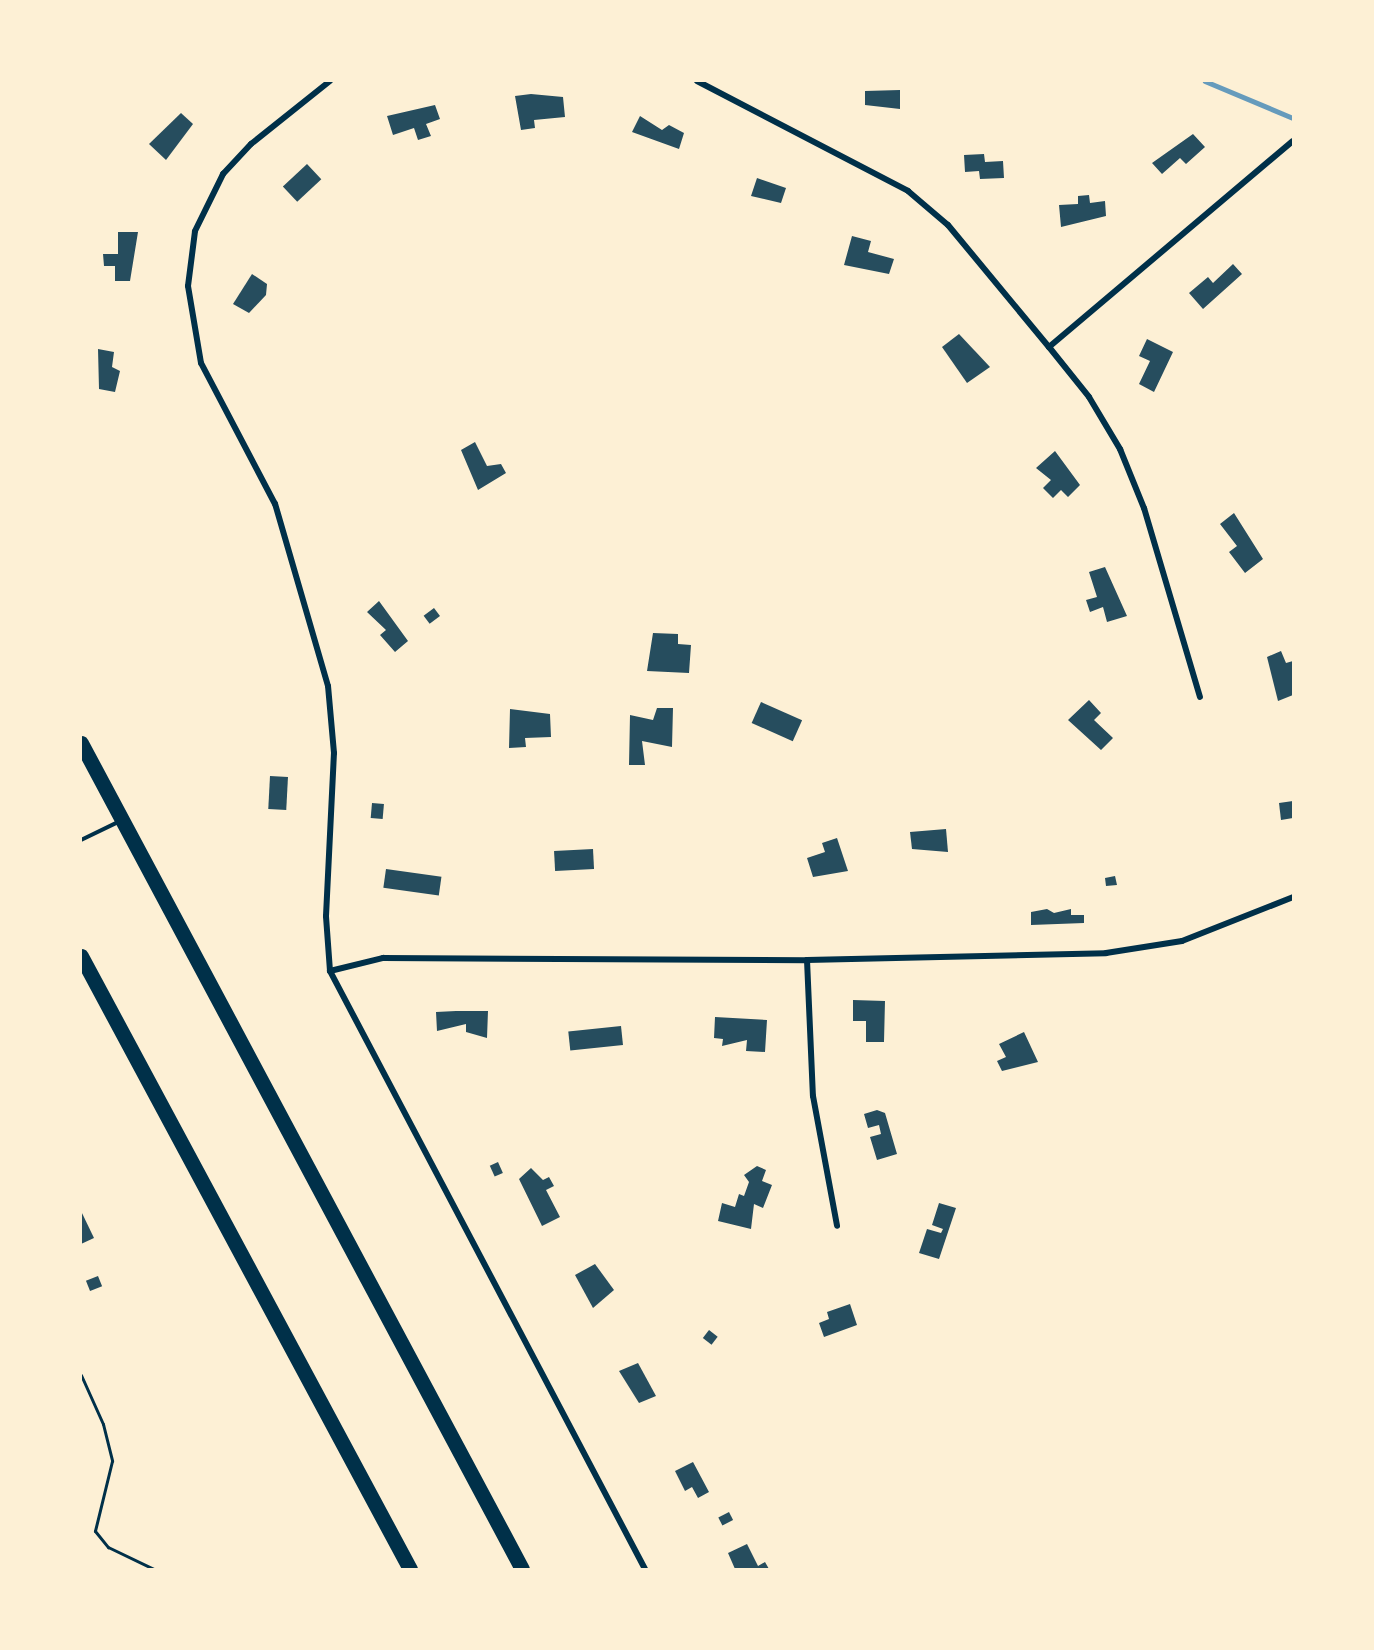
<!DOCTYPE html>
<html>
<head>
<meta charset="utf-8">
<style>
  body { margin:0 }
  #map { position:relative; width:1374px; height:1650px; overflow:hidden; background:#fdf0d5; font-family:Barlow,sans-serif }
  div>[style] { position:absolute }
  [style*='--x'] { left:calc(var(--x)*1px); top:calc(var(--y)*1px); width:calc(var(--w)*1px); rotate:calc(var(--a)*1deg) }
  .stream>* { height:4.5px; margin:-2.25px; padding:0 2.25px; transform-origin:2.25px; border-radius:2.25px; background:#669bbc }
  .building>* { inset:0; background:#264d5e; transform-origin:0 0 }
  .path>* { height:3px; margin:-1.5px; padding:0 1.5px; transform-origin:1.5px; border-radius:1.5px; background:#003049 }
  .service>* { height:4px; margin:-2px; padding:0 2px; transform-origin:2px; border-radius:2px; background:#003049 }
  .minor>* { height:6px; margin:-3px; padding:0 3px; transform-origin:3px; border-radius:3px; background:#003049 }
  .motorway>* { height:15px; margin:-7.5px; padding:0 7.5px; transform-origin:7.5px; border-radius:7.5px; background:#003049 }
  span { translate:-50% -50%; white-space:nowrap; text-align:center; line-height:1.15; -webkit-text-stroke:5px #fdf0d5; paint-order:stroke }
  .frame { position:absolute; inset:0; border:82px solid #fdf0d5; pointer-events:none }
</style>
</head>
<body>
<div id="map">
  <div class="stream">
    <i style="--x:1205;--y:81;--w:95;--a:22.8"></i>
  </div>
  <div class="building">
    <i style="clip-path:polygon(900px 90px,900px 109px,865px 105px,865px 91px)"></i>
    <i style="clip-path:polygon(531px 94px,563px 97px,565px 117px,534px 120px,535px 128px,521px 130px,515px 96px)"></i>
    <i style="clip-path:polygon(435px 105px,440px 119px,426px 124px,431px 136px,418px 140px,414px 128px,393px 135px,387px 116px)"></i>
    <i style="clip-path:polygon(181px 113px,193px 124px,166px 160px,149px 144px)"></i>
    <i style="clip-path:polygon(640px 116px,662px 130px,669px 125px,684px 133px,679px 149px,632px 132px)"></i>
    <i style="clip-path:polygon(1193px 134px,1205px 147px,1186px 164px,1180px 158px,1162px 174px,1152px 163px)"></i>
    <i style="clip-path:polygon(984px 154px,985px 162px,1003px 161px,1004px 178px,980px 179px,979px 171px,965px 172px,964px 155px)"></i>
    <i style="left:307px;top:164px;width:21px;height:33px;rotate:47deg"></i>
    <i style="clip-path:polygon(757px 178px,786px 188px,781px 203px,751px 196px)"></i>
    <i style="clip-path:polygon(1089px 195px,1090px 203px,1105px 201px,1106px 216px,1061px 227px,1059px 205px,1078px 204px,1078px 196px)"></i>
    <i style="clip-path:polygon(118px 232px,138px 232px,130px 281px,115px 281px,115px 266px,104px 266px,103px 254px,118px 254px)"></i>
    <i style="clip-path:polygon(852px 236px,871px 241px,868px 252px,894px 259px,889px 274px,844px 265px)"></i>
    <i style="clip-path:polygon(1233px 264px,1242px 274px,1203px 309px,1189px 293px,1208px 277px,1213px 283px)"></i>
    <i style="clip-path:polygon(252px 274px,267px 284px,266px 295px,249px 313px,233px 304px)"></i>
    <i style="clip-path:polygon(959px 334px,990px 367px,967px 383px,942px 347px)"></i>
    <i style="clip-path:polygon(1147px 339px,1173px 352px,1154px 392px,1139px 384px,1150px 361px,1139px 356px)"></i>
    <i style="clip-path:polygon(98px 349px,114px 352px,112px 367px,120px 371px,115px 392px,99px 389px)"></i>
    <i style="clip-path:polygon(475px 442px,487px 466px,501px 464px,506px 473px,478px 490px,461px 450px)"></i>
    <i style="clip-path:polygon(1055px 451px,1080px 485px,1068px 497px,1061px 490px,1053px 498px,1043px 488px,1051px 480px,1036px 468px)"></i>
    <i style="clip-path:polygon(1234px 513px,1263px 559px,1245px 573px,1229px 552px,1237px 546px,1220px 524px)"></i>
    <i style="clip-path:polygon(1105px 567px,1127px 616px,1107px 622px,1103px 607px,1090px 612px,1086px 600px,1097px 597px,1089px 572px)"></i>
    <i style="clip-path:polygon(379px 601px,408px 641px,395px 652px,380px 635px,386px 630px,367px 612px)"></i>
    <i style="left:434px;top:608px;width:10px;height:13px;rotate:53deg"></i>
    <i style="clip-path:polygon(653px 633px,678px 634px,678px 644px,691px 645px,689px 673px,647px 671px)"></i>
    <i style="clip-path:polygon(1281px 651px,1286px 663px,1293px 661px,1293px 695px,1278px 701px,1267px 657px)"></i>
    <i style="clip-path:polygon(1089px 700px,1101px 713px,1094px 720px,1113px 738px,1101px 750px,1068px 720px)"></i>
    <i style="left:761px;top:702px;width:45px;height:23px;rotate:24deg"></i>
    <i style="clip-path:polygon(657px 708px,673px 708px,672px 747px,642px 741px,645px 765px,629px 765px,630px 715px,653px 720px)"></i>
    <i style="clip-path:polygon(510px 709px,550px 714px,551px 737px,525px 738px,526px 747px,509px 748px)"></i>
    <i style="left:270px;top:776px;width:18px;height:33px;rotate:3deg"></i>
    <i style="clip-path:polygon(1293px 801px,1293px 818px,1281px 820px,1279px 803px)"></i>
    <i style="left:372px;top:803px;width:12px;height:15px;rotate:5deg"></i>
    <i style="clip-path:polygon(946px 829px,948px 852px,912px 849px,910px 832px)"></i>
    <i style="clip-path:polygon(837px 838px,848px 871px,813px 877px,807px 858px,825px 852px,822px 843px)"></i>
    <i style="left:593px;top:849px;width:20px;height:39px;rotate:87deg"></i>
    <i style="left:386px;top:869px;width:56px;height:19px;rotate:8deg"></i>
    <i style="clip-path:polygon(1115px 876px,1117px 885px,1106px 886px,1105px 878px)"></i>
    <i style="clip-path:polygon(1047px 909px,1054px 913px,1071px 909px,1071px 915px,1084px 915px,1084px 923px,1031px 925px,1031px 912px)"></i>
    <i style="clip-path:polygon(853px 1000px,885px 1001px,884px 1042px,866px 1042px,866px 1021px,853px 1021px)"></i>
    <i style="clip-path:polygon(456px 1011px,488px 1011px,487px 1038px,466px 1032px,466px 1024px,437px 1031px,436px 1012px)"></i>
    <i style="clip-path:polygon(715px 1017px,767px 1020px,765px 1052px,746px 1051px,747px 1040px,722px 1046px,723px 1039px,714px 1038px)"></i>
    <i style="left:621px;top:1026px;width:19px;height:53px;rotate:84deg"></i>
    <i style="clip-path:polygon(1024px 1032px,1038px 1062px,1002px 1071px,997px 1061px,1006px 1057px,999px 1044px)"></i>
    <i style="clip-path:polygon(877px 1110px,885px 1113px,897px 1154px,877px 1160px,870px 1137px,881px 1134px,879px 1125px,868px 1128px,864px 1114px)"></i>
    <i style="left:498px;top:1162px;width:12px;height:9px;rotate:66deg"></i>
    <i style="clip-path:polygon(757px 1166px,766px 1170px,762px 1181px,772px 1185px,763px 1208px,754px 1204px,751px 1229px,718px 1221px,722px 1203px,735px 1207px,739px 1194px,744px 1196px,749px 1182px,744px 1175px)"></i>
    <i style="clip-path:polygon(531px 1168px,543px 1180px,549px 1177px,554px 1186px,546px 1190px,560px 1217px,542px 1226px,519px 1179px)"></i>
    <i style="clip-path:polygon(939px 1203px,956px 1208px,939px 1259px,919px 1253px,927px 1229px,941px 1233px,943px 1229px,932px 1225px)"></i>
    <i style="clip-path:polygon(81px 1211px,94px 1238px,81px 1244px)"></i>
    <i style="clip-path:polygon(595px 1264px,614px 1290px,593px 1308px,575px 1275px)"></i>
    <i style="left:98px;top:1276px;width:11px;height:13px;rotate:68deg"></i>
    <i style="clip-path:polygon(850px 1304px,857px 1325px,824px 1337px,819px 1323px,829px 1319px,827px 1312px)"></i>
    <i style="left:709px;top:1330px;width:11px;height:10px;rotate:38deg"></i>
    <i style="clip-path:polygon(638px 1363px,656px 1396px,639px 1403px,619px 1371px)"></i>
    <i style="clip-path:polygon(693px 1462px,709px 1492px,698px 1498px,692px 1487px,685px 1491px,675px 1471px)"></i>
    <i style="left:729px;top:1512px;width:9px;height:12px;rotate:63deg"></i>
    <i style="clip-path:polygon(747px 1544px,758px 1566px,765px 1562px,769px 1569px,735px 1569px,728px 1553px)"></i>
  </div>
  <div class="path">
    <i style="--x:81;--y:1375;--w:54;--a:65.8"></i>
    <i style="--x:103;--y:1424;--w:38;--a:76"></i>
    <i style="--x:112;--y:1461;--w:72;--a:103.7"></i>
    <i style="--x:95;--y:1531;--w:21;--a:51"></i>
    <i style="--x:108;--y:1547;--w:51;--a:25.6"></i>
  </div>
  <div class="service">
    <i style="--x:81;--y:840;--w:41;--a:-25.9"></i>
  </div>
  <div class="minor">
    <i style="--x:697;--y:81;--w:238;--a:27.5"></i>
    <i style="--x:908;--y:191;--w:52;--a:40.4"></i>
    <i style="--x:948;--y:225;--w:158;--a:50.4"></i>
    <i style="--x:1049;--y:347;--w:64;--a:51.3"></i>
    <i style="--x:1089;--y:397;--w:61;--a:59.2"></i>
    <i style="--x:1120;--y:449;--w:64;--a:67.9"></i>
    <i style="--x:1144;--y:508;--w:197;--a:73.5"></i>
    <i style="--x:1049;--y:347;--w:319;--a:-40.2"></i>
    <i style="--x:807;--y:960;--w:136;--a:87.5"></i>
    <i style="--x:813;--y:1096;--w:132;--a:79.5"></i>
    <i style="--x:330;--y:971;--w:55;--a:-94.2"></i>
    <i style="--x:326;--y:916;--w:163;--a:-87.2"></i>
    <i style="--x:334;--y:753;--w:67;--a:-95.1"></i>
    <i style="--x:328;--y:686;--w:190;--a:-106.2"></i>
    <i style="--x:275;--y:504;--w:159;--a:-117.7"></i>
    <i style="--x:201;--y:363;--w:78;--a:-99.6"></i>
    <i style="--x:188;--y:286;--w:55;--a:-82.7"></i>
    <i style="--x:195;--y:231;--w:64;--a:-63.8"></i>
    <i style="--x:223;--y:174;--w:41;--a:-47"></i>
    <i style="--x:251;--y:144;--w:101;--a:-38.6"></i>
    <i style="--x:645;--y:1569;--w:676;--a:-117.78"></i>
    <i style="--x:330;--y:971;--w:55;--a:-13.8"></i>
    <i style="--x:383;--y:958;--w:424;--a:0.3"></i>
    <i style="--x:807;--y:960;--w:299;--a:-1.3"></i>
    <i style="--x:1106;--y:953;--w:77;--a:-9"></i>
    <i style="--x:1182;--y:941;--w:119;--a:-21.6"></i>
  </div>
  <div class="motorway">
    <i style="--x:81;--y:743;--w:936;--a:61.9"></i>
    <i style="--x:81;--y:956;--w:696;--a:61.78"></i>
  </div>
  <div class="frame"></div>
</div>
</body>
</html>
